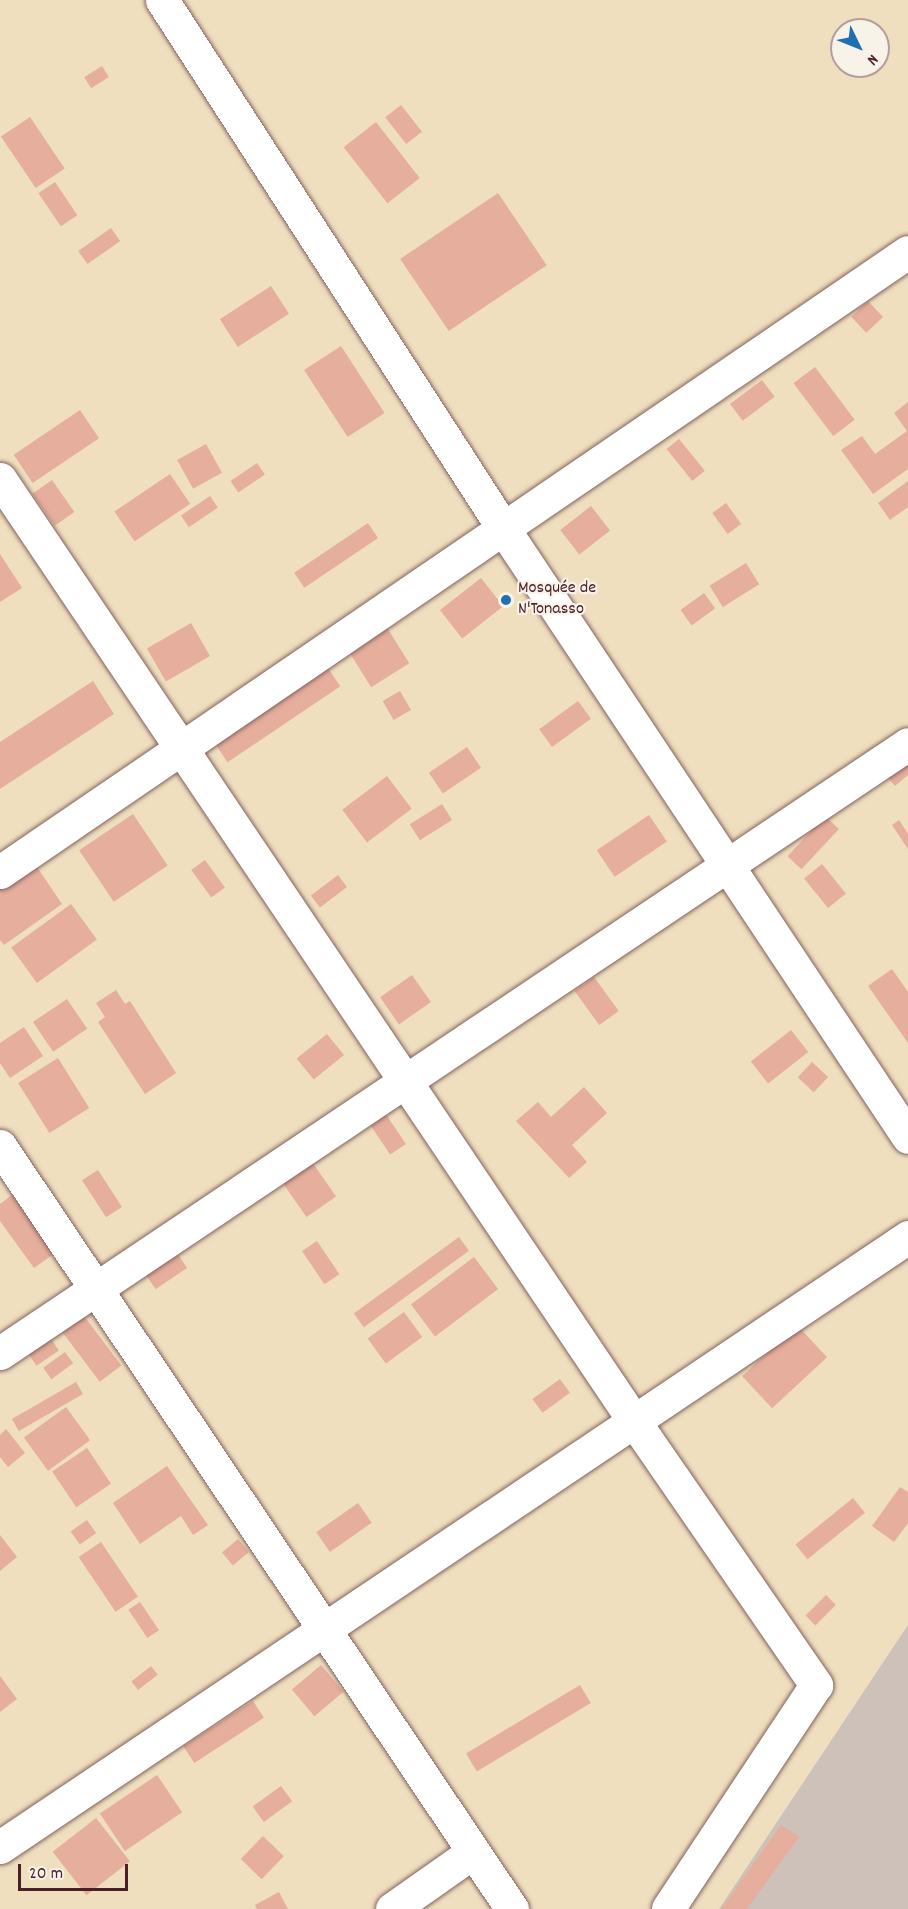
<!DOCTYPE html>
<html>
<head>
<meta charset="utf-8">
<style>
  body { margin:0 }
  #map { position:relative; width:908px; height:1909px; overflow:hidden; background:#efdfbf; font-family:Dekko,sans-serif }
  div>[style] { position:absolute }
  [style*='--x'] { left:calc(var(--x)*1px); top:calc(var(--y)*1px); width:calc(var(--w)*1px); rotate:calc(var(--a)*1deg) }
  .industrial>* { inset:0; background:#cec1b9 }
  .building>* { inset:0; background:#e6ae9c; transform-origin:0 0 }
  .roads { filter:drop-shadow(0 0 2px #84625f) drop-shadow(0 0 2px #84625f) }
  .street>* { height:33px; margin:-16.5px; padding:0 16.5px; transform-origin:16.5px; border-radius:16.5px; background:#fff }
  .dots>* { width:16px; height:16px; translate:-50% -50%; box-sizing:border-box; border:3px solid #f7f3e8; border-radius:50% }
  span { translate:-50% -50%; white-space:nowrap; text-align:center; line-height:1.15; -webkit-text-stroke:4.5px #f7f3e8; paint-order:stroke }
  .poi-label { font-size:18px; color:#4a1f2b }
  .left { translate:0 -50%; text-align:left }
  .north { position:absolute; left:830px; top:18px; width:60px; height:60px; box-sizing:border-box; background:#f7f3e8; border:2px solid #b29e9c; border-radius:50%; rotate:133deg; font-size:16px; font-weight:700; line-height:24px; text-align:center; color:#4a1f2b }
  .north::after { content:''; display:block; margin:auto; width:21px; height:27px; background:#1f6fb2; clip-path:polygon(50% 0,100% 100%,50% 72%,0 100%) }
  .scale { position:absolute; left:18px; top:1864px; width:110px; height:27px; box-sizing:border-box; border:3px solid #4a1f2b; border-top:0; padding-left:8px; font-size:18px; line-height:21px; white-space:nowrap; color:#4a1f2b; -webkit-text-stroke:4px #f7f3e8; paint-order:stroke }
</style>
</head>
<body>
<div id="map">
  <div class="industrial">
    <i style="clip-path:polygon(908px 1625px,908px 1909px,719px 1909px)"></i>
  </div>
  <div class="building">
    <i style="left:102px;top:66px;width:13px;height:21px;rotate:58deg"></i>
    <i style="left:401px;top:105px;width:34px;height:20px;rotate:52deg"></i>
    <i style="left:30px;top:117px;width:62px;height:35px;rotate:56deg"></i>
    <i style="left:376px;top:122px;width:71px;height:41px;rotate:52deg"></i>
    <i style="left:55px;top:182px;width:40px;height:20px;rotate:56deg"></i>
    <i style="left:498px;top:193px;width:87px;height:118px;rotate:56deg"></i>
    <i style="left:111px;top:228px;width:16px;height:40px;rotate:55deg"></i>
    <i style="left:271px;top:286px;width:33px;height:61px;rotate:57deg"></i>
    <i style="left:868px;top:301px;width:22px;height:23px;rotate:47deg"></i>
    <i style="left:341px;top:346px;width:80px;height:44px;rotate:57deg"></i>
    <i style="left:815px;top:367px;width:66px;height:27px;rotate:53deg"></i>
    <i style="left:762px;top:380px;width:21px;height:40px;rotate:53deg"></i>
    <i style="clip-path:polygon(908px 402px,908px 469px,873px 494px,841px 450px,862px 436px,875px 454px,907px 431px,894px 413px)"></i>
    <i style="left:80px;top:410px;width:34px;height:80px;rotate:56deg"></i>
    <i style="left:679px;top:439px;width:41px;height:16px;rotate:51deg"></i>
    <i style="left:206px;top:444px;width:33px;height:33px;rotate:61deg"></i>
    <i style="left:257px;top:463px;width:14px;height:32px;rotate:56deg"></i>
    <i style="left:170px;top:474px;width:36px;height:67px;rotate:56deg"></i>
    <i style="left:52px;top:480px;width:39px;height:24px;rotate:55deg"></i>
    <i style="clip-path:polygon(908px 481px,908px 507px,890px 520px,878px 503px)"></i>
    <i style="left:210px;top:496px;width:14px;height:35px;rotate:56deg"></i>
    <i style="left:726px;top:503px;width:26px;height:17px;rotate:54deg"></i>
    <i style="left:591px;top:506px;width:31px;height:39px;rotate:52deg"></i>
    <i style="left:368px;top:523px;width:18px;height:89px;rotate:56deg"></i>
    <i style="clip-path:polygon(0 554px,22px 588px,0 602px)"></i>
    <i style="left:746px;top:563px;width:25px;height:43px;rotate:58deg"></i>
    <i style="left:481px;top:578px;width:36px;height:52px;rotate:52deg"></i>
    <i style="left:704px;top:593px;width:19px;height:29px;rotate:54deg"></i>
    <i style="left:191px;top:623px;width:38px;height:51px;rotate:60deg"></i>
    <i style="left:386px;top:626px;width:44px;height:45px;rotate:58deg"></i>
    <i style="left:328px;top:668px;width:22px;height:136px;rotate:56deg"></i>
    <i style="clip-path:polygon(93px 681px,114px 714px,0 789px,0 742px)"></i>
    <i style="left:400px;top:691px;width:22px;height:20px;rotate:60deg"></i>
    <i style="left:578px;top:701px;width:22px;height:48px;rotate:54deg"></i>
    <i style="left:467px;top:747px;width:25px;height:46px;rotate:56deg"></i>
    <i style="clip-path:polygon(908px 755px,908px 775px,895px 786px,885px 774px)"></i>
    <i style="left:387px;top:776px;width:41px;height:56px;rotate:53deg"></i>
    <i style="left:442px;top:804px;width:19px;height:38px;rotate:58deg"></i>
    <i style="left:133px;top:814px;width:62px;height:65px;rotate:56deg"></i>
    <i style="left:649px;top:815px;width:32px;height:63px;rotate:56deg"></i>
    <i style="left:825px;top:816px;width:19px;height:55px;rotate:43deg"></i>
    <i style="clip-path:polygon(899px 820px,908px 834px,908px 849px,892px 825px)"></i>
    <i style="left:205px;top:860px;width:34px;height:17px;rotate:54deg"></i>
    <i style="clip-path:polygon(35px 864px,62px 904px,4px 945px,0 940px,0 889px)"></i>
    <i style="left:822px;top:864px;width:38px;height:23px;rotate:51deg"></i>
    <i style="left:338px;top:875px;width:15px;height:34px;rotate:53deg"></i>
    <i style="left:71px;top:904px;width:44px;height:74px;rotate:54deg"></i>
    <i style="clip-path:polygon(892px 969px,908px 992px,908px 1043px,868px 986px)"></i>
    <i style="left:412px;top:975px;width:33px;height:39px;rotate:55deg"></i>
    <i style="left:594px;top:977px;width:42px;height:24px;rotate:54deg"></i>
    <i style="clip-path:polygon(116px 990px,125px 1004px,130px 1001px,176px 1073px,145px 1094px,98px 1022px,105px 1017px,96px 1003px)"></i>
    <i style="left:67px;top:999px;width:36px;height:41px;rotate:56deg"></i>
    <i style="clip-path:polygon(24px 1027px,43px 1056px,10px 1078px,0 1063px,0 1043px)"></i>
    <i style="left:791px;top:1030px;width:28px;height:51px;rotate:52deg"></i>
    <i style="left:327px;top:1034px;width:27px;height:39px;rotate:51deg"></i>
    <i style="left:58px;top:1058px;width:59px;height:47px;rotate:58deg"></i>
    <i style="left:812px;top:1062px;width:22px;height:21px;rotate:43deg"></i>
    <i style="clip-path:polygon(584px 1087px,607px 1113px,572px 1145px,587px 1162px,569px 1178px,516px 1121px,538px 1102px,551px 1117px)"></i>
    <i style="left:383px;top:1110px;width:41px;height:19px;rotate:56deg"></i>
    <i style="left:312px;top:1162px;width:42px;height:36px;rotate:55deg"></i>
    <i style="left:98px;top:1170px;width:44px;height:19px;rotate:57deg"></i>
    <i style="clip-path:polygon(12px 1195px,55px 1253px,34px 1268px,0 1221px,0 1204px)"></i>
    <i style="left:459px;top:1237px;width:17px;height:130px;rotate:54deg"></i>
    <i style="left:317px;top:1241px;width:40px;height:18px;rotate:56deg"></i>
    <i style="left:177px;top:1253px;width:18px;height:38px;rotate:56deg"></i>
    <i style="left:474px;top:1257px;width:40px;height:79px;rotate:53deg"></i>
    <i style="left:404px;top:1312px;width:31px;height:45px;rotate:54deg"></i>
    <i style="left:84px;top:1316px;width:62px;height:27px;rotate:53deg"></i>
    <i style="left:797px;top:1325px;width:44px;height:75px;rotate:47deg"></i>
    <i style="left:51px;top:1339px;width:14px;height:27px;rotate:56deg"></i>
    <i style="left:65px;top:1352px;width:14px;height:27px;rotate:54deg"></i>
    <i style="left:560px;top:1379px;width:17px;height:34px;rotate:54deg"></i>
    <i style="left:76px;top:1382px;width:14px;height:74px;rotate:60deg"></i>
    <i style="left:66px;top:1407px;width:41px;height:52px;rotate:54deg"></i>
    <i style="clip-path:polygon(6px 1429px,25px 1453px,8px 1467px,0 1457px,0 1435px)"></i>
    <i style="left:87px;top:1448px;width:43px;height:42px;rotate:56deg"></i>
    <i style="clip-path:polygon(167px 1466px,208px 1525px,193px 1535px,181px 1516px,140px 1544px,113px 1503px)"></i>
    <i style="clip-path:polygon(900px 1487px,908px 1492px,908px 1523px,894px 1542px,872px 1526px)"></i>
    <i style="left:853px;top:1498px;width:19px;height:74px;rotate:51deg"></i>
    <i style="left:358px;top:1503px;width:24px;height:51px;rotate:55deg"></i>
    <i style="left:87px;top:1520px;width:16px;height:20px;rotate:55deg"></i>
    <i style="clip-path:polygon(0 1535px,17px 1557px,0 1571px)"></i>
    <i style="left:238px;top:1539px;width:17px;height:21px;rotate:50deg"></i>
    <i style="left:101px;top:1542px;width:66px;height:27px;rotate:56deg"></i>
    <i style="left:826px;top:1595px;width:14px;height:29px;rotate:45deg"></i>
    <i style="left:140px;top:1602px;width:34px;height:14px;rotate:56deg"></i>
    <i style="left:321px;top:1665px;width:35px;height:38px;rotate:50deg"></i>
    <i style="left:151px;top:1666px;width:11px;height:25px;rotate:52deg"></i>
    <i style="clip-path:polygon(0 1676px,17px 1699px,0 1712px)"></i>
    <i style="left:580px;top:1685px;width:21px;height:133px;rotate:59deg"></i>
    <i style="left:253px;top:1701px;width:20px;height:83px;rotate:57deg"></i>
    <i style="left:157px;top:1775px;width:45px;height:69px;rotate:56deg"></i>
    <i style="left:281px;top:1786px;width:19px;height:35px;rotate:54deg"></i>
    <i style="left:96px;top:1818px;width:55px;height:55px;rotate:52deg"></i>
    <i style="clip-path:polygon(781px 1825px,799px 1837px,747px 1909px,721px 1909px)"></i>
    <i style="left:263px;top:1836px;width:29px;height:32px;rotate:44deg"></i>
    <i style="clip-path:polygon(279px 1892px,288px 1909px,257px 1909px,255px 1905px)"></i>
  </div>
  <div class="roads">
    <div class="street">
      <i style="--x:162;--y:0;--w:629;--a:57.14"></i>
      <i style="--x:503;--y:528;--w:731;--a:56.38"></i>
      <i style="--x:0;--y:479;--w:1135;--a:56.06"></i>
      <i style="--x:634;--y:1421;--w:321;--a:55.4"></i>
      <i style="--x:816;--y:1685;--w:268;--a:123.5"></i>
      <i style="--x:0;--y:872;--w:1099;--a:-34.33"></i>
      <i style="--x:0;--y:1146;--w:919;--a:56.14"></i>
      <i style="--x:0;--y:1353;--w:1093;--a:-33.85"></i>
      <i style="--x:0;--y:1847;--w:1094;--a:-33.89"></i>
      <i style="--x:392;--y:1909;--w:99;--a:-35.1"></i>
    </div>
  </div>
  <div class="dots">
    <i style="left:506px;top:600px;background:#1f6fb2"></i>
  </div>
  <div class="poi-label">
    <span class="left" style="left:518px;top:600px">Mosquée de<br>N'Tonasso</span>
  </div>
  <div class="north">N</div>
  <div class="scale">20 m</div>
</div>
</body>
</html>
